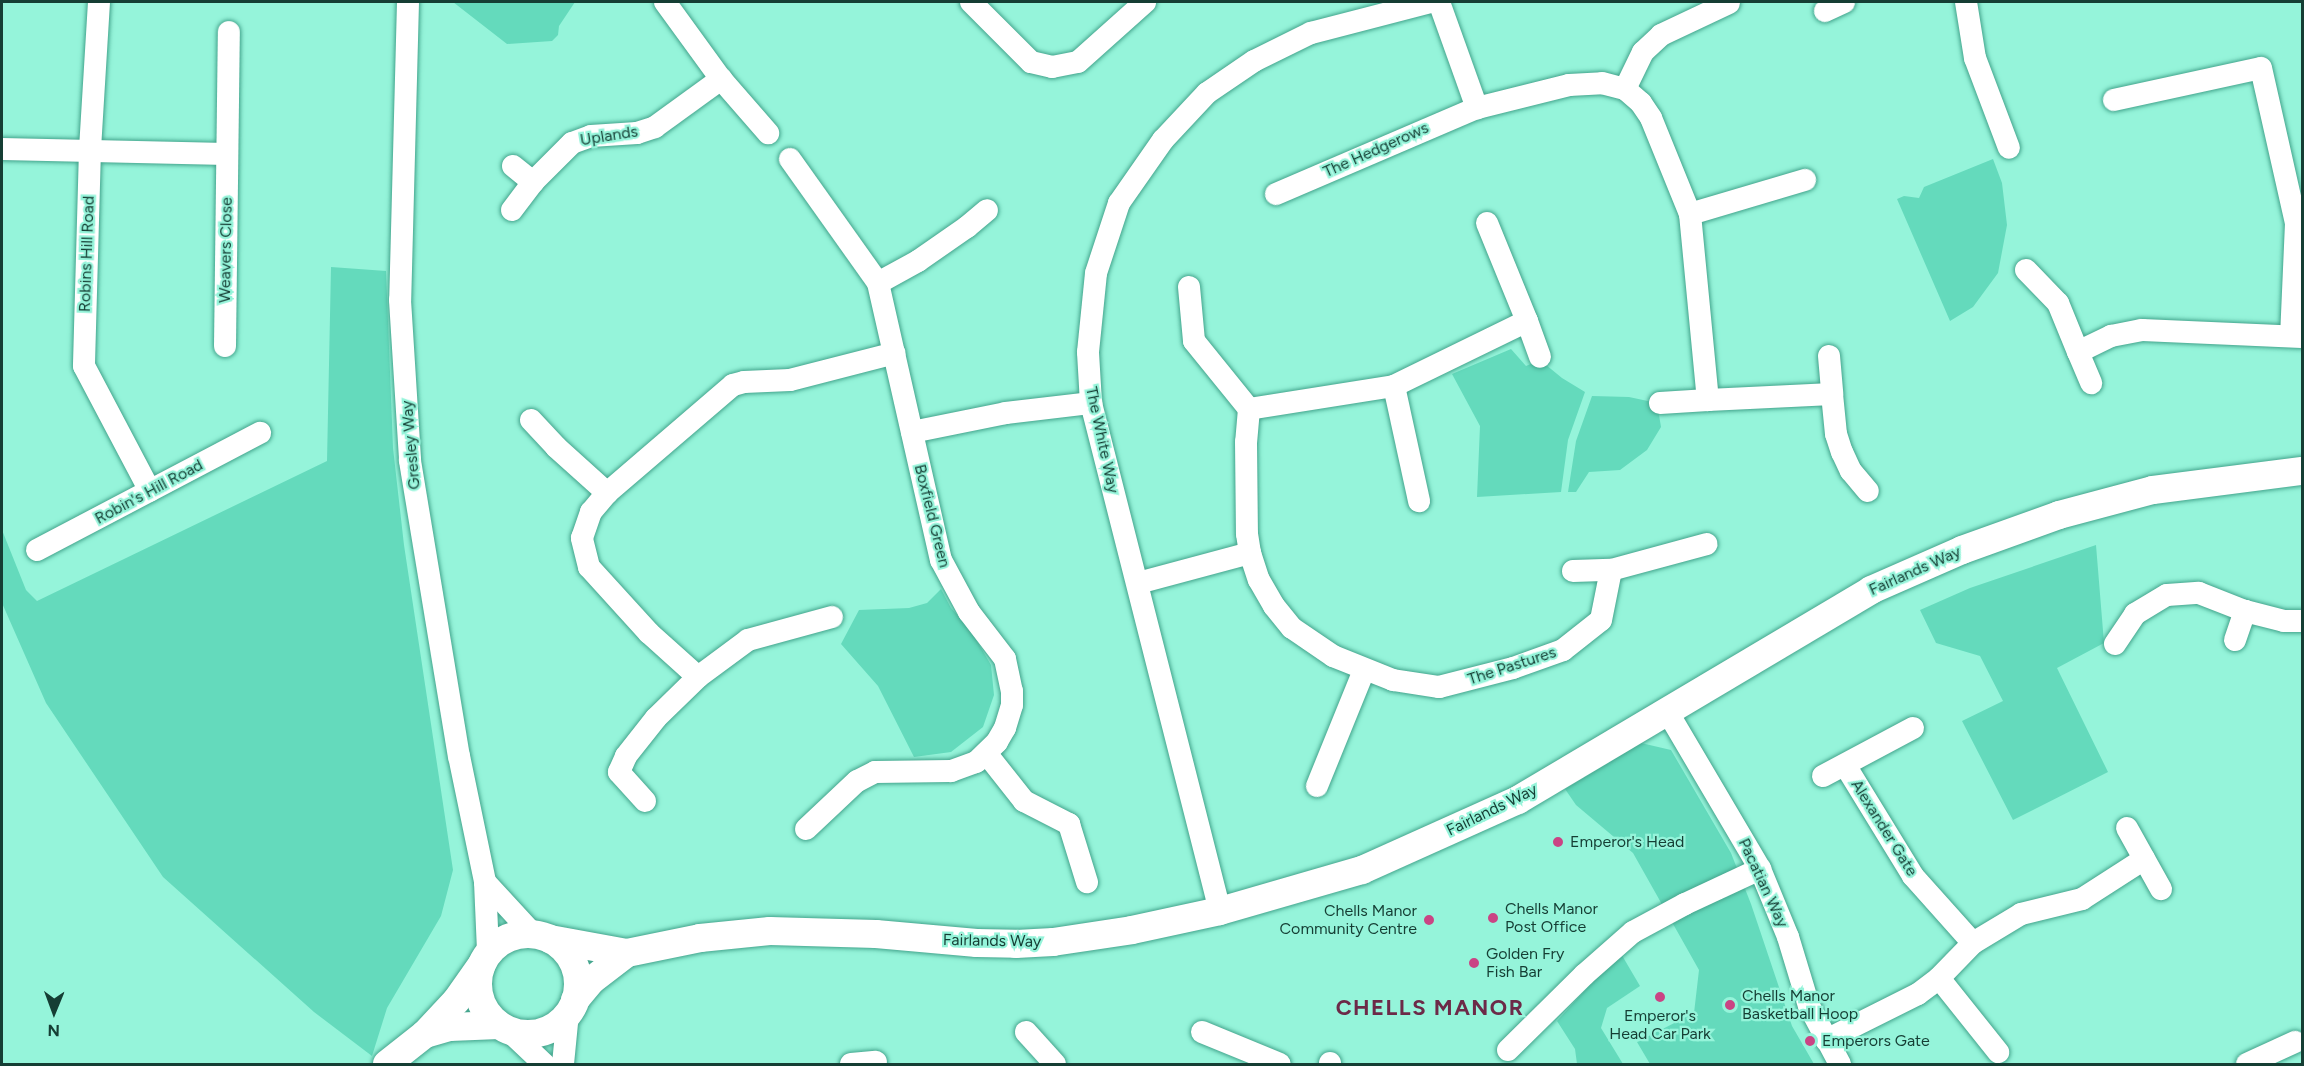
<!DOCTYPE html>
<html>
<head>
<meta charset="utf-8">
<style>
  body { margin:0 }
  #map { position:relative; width:2304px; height:1066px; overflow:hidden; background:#95f4da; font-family:Figtree,sans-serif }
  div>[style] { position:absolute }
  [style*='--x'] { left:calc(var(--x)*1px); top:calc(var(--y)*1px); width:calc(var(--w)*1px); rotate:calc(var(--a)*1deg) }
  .green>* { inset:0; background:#64dabc }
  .roads { filter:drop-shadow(0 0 2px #43a48c) drop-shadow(0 0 2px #43a48c) }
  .minor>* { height:22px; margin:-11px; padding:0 11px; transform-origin:11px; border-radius:11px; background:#fff }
  .major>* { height:28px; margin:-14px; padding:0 14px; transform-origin:14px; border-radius:14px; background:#fff }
  .major>.ring { margin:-14px; padding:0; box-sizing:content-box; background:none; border:28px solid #fff; border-radius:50% }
  .dots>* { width:16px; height:16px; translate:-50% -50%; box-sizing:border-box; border:3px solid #95f4da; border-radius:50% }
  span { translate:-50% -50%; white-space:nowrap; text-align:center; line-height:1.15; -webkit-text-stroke:4.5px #95f4da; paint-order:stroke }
  .street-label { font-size:16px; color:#153e34 }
  .poi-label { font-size:16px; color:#153e34 }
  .left { translate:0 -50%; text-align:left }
  .right { translate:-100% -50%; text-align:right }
  .district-label { font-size:22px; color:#6c2a48; font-weight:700; letter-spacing:1.5px }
  .frame { position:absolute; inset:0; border:3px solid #153e34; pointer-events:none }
  .north { position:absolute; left:24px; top:982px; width:60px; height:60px; -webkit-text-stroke:4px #95f4da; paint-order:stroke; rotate:181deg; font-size:16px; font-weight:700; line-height:24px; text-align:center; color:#153e34 }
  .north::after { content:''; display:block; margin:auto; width:21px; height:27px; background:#153e34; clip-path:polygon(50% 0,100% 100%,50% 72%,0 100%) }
</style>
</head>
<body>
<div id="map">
  <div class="green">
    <i style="clip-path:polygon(453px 2px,575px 2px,559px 26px,558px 35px,552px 41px,507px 44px)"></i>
    <i style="clip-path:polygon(1993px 159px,2002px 183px,2007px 225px,1998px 273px,1973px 307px,1950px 321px,1897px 199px,1904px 196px,1919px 198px,1924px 187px)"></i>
    <i style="clip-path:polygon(331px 267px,386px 271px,393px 448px,404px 545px,453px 870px,441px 916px,387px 1008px,372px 1056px,314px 1012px,163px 877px,46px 703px,2px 603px,2px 530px,26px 590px,37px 601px,327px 461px)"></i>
    <i style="clip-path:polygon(1511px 349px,1526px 366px,1540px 360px,1562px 378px,1585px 392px,1568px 440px,1561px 492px,1477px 497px,1480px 426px,1452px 374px)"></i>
    <i style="clip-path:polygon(1592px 396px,1629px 397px,1657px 403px,1661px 427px,1647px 450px,1620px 470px,1589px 472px,1576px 492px,1568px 492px,1576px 441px)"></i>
    <i style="clip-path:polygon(2096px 545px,2104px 643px,2057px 668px,2108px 772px,2013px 820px,1962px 721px,2003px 701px,1980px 656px,1936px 643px,1920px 610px,1970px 588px)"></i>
    <i style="clip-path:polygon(941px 589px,951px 608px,970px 629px,991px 665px,994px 695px,983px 727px,951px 752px,914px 757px,878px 686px,841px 644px,859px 610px,909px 608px,927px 603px)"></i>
    <i style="clip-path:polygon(1641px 743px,1671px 750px,1731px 853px,1751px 904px,1792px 1026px,1814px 1064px,1650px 1064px,1637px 1042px,1694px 1013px,1699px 970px,1633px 853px,1576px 805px,1565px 789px)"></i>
    <i style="clip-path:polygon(1620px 952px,1640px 986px,1607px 1008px,1601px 1028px,1623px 1064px,1577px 1064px,1575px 1049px,1557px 1021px)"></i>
  </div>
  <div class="roads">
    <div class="minor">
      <i style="--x:99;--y:2;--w:147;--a:93.5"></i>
      <i style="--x:90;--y:149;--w:217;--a:91.6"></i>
      <i style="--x:84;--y:366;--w:141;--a:62.2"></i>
      <i style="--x:408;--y:2;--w:298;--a:91.5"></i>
      <i style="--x:400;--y:300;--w:161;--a:86.4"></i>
      <i style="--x:410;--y:461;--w:299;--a:80.6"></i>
      <i style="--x:459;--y:756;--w:129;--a:78.3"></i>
      <i style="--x:485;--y:882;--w:70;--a:87.5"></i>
      <i style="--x:665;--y:2;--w:95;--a:54"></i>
      <i style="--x:721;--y:79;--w:72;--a:49"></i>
      <i style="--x:971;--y:2;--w:85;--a:45"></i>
      <i style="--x:1031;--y:62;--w:22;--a:13"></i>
      <i style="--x:1052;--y:67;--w:26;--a:-11"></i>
      <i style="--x:1078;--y:62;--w:90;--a:-41.8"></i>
      <i style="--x:1439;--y:2;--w:113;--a:70.3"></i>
      <i style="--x:1966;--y:2;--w:57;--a:80.9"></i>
      <i style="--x:1975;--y:58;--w:96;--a:69.3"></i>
      <i style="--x:1825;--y:11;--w:21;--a:-25"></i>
      <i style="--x:1625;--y:89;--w:41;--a:-64.1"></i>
      <i style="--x:1643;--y:52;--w:25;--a:-43"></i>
      <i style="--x:1661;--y:35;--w:75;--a:-25.2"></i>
      <i style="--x:2114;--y:100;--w:150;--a:-12.3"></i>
      <i style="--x:2261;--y:68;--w:159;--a:77.3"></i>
      <i style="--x:2296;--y:223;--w:113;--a:92.5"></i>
      <i style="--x:2;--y:149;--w:225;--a:1.3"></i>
      <i style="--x:790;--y:159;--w:152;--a:54.6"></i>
      <i style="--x:878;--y:283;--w:284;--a:77.2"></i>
      <i style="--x:941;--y:560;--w:59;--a:61.7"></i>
      <i style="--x:969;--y:612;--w:59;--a:52.5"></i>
      <i style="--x:1005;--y:659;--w:33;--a:78"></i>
      <i style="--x:1012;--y:691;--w:14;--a:90"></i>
      <i style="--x:1012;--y:705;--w:24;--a:107"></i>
      <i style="--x:1005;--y:728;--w:16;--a:120"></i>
      <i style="--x:997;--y:742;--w:29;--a:136"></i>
      <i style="--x:976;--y:762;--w:27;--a:160"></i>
      <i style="--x:951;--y:771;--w:76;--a:179.2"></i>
      <i style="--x:875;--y:772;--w:20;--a:153"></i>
      <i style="--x:857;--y:781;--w:70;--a:136.7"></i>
      <i style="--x:513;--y:166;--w:26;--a:39"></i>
      <i style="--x:1276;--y:194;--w:219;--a:-23.2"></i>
      <i style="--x:1477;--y:108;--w:95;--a:-14"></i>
      <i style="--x:1569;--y:85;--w:33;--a:-3"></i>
      <i style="--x:1602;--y:83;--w:24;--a:15"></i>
      <i style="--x:1625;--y:89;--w:21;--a:41"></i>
      <i style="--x:1641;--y:103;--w:18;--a:56"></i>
      <i style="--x:1651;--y:118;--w:104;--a:67.9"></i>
      <i style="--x:1690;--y:214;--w:187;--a:84.5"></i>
      <i style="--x:1708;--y:400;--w:124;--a:-2.8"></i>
      <i style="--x:1832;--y:394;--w:40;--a:84.3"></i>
      <i style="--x:1836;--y:434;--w:19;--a:72"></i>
      <i style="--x:1842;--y:452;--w:21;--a:65"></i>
      <i style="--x:1851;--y:471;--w:26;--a:50"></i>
      <i style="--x:512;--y:210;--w:35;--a:-53"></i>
      <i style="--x:533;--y:182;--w:55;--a:-45"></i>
      <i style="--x:572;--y:143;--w:20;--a:-20"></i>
      <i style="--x:591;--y:136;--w:46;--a:-3.7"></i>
      <i style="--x:637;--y:133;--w:19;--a:-18"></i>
      <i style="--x:655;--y:127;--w:82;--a:-36"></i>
      <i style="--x:1690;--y:214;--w:120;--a:-16.5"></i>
      <i style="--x:1487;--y:223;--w:106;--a:67.8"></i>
      <i style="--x:1527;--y:321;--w:148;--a:154"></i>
      <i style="--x:1394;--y:386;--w:147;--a:171"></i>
      <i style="--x:1249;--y:409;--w:33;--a:95"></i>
      <i style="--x:1246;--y:442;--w:92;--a:89.4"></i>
      <i style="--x:1247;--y:534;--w:19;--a:81"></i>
      <i style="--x:1250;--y:553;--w:28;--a:72"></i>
      <i style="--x:1259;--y:580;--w:30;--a:60"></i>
      <i style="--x:1274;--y:606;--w:28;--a:51"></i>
      <i style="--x:1292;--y:628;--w:50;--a:34.3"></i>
      <i style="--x:1333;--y:656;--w:65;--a:21.8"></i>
      <i style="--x:1393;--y:680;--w:47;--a:8.7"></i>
      <i style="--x:1439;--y:687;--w:76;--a:-14.4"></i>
      <i style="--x:1513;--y:668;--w:53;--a:-19.8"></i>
      <i style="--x:1563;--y:650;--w:48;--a:-38.3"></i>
      <i style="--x:1601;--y:620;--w:51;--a:-78.7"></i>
      <i style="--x:1611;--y:570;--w:99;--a:-15.2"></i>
      <i style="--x:2026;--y:270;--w:46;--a:45.9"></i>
      <i style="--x:2058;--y:303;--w:53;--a:67.8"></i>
      <i style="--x:2078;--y:352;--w:37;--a:-26"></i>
      <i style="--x:2111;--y:336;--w:32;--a:-11"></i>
      <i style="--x:2142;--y:330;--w:160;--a:2.5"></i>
      <i style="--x:878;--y:283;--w:46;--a:-28.8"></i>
      <i style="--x:918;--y:261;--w:60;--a:-34.8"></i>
      <i style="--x:967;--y:227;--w:26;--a:-40"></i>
      <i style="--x:1189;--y:287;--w:54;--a:84.7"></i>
      <i style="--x:1194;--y:341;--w:87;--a:51"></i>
      <i style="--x:1527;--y:321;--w:38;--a:70"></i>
      <i style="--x:225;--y:346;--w:314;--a:-89.3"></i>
      <i style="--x:2078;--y:352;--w:34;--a:67"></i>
      <i style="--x:1829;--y:356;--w:38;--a:85"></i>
      <i style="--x:1394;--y:386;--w:118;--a:77.7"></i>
      <i style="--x:1660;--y:403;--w:48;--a:-3.6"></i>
      <i style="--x:531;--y:420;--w:37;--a:47"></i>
      <i style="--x:556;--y:447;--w:69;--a:42"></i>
      <i style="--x:912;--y:432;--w:96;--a:-11.4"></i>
      <i style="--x:1006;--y:413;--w:86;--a:-6.7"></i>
      <i style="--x:37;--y:550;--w:252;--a:-27.7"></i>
      <i style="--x:1573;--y:571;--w:38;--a:-2"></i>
      <i style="--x:1138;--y:583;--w:116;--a:-15"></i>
      <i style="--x:2235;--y:640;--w:31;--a:-71"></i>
      <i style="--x:2115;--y:644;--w:36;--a:-56"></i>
      <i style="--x:2135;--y:614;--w:37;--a:-31"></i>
      <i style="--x:2167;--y:595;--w:32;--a:-4"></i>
      <i style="--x:2199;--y:593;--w:49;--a:21.4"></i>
      <i style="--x:2245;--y:611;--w:40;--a:14.4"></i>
      <i style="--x:2284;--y:621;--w:18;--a:0"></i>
      <i style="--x:698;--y:677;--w:66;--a:-138.1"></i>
      <i style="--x:649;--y:633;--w:89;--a:-132.3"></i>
      <i style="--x:589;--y:567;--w:30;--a:-104"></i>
      <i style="--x:582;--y:538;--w:28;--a:-71"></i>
      <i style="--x:591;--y:512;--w:25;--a:-50"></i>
      <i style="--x:607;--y:493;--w:166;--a:-40.6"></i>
      <i style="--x:733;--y:385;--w:11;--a:-15"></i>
      <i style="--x:744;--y:382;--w:46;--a:-2.5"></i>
      <i style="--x:790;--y:380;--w:108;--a:-14.4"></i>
      <i style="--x:1667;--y:711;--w:183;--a:59.5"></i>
      <i style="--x:1760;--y:869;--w:74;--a:67.6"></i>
      <i style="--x:1788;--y:937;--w:72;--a:73.1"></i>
      <i style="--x:1809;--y:1006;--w:66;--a:61.9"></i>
      <i style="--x:986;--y:753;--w:61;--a:51.6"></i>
      <i style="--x:1024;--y:801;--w:51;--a:27.1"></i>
      <i style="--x:1069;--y:824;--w:61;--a:72.8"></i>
      <i style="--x:1845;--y:765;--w:130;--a:58.5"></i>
      <i style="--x:1913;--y:876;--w:90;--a:48.2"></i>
      <i style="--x:1823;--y:776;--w:102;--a:-28.1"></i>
      <i style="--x:1317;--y:786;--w:125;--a:-67.9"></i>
      <i style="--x:645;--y:801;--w:39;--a:-132"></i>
      <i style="--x:619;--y:772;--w:17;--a:-66"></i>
      <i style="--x:626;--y:756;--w:48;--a:-51.7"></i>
      <i style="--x:656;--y:718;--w:59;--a:-44.3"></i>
      <i style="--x:698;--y:677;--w:62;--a:-36.5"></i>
      <i style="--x:748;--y:640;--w:87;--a:-15.3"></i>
      <i style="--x:2127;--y:828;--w:70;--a:60.9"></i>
      <i style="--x:485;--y:882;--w:71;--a:47.3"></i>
      <i style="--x:1220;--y:911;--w:524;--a:-104.25"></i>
      <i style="--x:1091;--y:403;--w:51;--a:-93.4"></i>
      <i style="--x:1088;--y:352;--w:79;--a:-84.2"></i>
      <i style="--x:1096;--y:273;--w:74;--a:-71.8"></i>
      <i style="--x:1119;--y:203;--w:77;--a:-55.1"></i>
      <i style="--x:1163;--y:140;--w:64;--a:-46.9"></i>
      <i style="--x:1207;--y:93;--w:57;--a:-34.2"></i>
      <i style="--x:1254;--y:61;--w:64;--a:-26.2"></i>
      <i style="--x:1311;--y:33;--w:124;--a:-14.5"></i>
      <i style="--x:1939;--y:978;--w:95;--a:51.4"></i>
      <i style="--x:508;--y:1030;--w:50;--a:43.4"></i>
      <i style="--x:1026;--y:1032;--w:43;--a:47.8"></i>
      <i style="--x:1202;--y:1032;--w:84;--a:22.3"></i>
      <i style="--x:1826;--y:1040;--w:103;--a:-26.6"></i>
      <i style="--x:1918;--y:994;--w:26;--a:-37"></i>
      <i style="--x:1939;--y:978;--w:49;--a:-45.8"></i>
      <i style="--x:1973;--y:943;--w:56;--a:-31.1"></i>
      <i style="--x:2021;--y:914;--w:63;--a:-13.8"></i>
      <i style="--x:2082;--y:899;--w:74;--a:-32.8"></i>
      <i style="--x:1508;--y:1050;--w:107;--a:-44.6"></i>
      <i style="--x:1584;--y:975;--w:65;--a:-41.3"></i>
      <i style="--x:1633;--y:932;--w:59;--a:-28.3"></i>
      <i style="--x:1685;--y:904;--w:83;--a:-25"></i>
      <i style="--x:563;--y:1064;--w:51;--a:-84.4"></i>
      <i style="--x:851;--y:1064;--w:25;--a:-5"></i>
      <i style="--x:1330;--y:1064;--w:1;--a:-90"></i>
      <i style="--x:2247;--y:1064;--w:53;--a:-24.6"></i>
    </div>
    <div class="major">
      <i class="ring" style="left:478px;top:934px;width:72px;height:72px"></i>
      <i style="--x:550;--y:939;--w:78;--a:10.3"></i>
      <i style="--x:627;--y:953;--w:75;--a:-11.6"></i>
      <i style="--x:700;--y:938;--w:70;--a:-5.7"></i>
      <i style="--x:770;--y:931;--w:106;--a:1.6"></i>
      <i style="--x:876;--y:934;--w:101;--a:5.1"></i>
      <i style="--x:977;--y:943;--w:39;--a:1"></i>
      <i style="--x:1016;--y:944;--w:37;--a:-3"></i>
      <i style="--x:1053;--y:942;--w:80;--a:-8.6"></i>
      <i style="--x:1132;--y:930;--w:90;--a:-12.2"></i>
      <i style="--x:1220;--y:911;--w:148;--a:-16.1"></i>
      <i style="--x:1362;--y:870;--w:171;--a:-24.2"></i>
      <i style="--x:1518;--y:800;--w:411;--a:-30.7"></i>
      <i style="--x:1871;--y:590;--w:99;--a:-23.7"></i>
      <i style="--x:1962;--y:550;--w:103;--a:-19.8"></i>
      <i style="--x:2059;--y:515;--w:97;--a:-14.9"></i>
      <i style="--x:2153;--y:490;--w:150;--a:-7.3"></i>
      <i style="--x:575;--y:1000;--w:26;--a:-50"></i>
      <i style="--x:592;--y:980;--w:44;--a:-37.6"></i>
      <i style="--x:425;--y:1034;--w:26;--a:-16"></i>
      <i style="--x:450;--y:1027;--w:49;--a:-2.3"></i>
      <i style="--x:387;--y:1064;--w:48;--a:-38.3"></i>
      <i style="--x:425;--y:1034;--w:45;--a:-46.8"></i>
      <i style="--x:456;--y:1001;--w:45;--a:-54.9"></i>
    </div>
  </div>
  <div class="dots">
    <i style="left:1558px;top:842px;background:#ca4484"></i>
    <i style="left:1493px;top:918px;background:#ca4484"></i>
    <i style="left:1429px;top:920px;background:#ca4484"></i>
    <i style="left:1474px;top:963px;background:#ca4484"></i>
    <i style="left:1660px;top:997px;background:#ca4484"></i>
    <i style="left:1730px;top:1005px;background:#ca4484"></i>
    <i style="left:1810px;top:1041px;background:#ca4484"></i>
  </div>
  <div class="street-label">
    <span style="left:609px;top:136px;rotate:-9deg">Uplands</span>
    <span style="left:1376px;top:150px;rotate:-24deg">The Hedgerows</span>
    <span style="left:226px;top:250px;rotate:-89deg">Weavers Close</span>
    <span style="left:87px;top:254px;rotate:-88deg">Robins Hill Road</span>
    <span style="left:1102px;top:440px;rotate:78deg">The White Way</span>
    <span style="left:411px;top:445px;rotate:-95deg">Gresley Way</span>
    <span style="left:149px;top:492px;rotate:-28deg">Robin's Hill Road</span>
    <span style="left:932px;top:516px;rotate:76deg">Boxfield Green</span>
    <span style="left:1915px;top:571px;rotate:-24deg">Fairlands Way</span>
    <span style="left:1512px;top:666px;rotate:-18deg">The Pastures</span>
    <span style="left:1492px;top:810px;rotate:-26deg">Fairlands Way</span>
    <span style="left:1884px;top:828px;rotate:58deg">Alexander Gate</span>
    <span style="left:1763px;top:883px;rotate:65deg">Pacatian Way</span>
    <span style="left:992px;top:941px;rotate:1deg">Fairlands Way</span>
  </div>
  <div class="poi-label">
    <span class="left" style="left:1570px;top:842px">Emperor's Head</span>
    <span class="left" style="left:1505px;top:918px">Chells Manor<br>Post Office</span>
    <span class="right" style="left:1417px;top:920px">Chells Manor<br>Community Centre</span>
    <span class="left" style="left:1486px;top:963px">Golden Fry<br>Fish Bar</span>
    <span class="left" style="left:1742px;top:1005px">Chells Manor<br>Basketball Hoop</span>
    <span style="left:1660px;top:1025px">Emperor's<br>Head Car Park</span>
    <span class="left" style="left:1822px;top:1041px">Emperors Gate</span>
  </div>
  <div class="district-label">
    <span style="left:1430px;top:1008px">CHELLS MANOR</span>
  </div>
  <div class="frame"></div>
  <div class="north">N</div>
</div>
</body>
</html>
